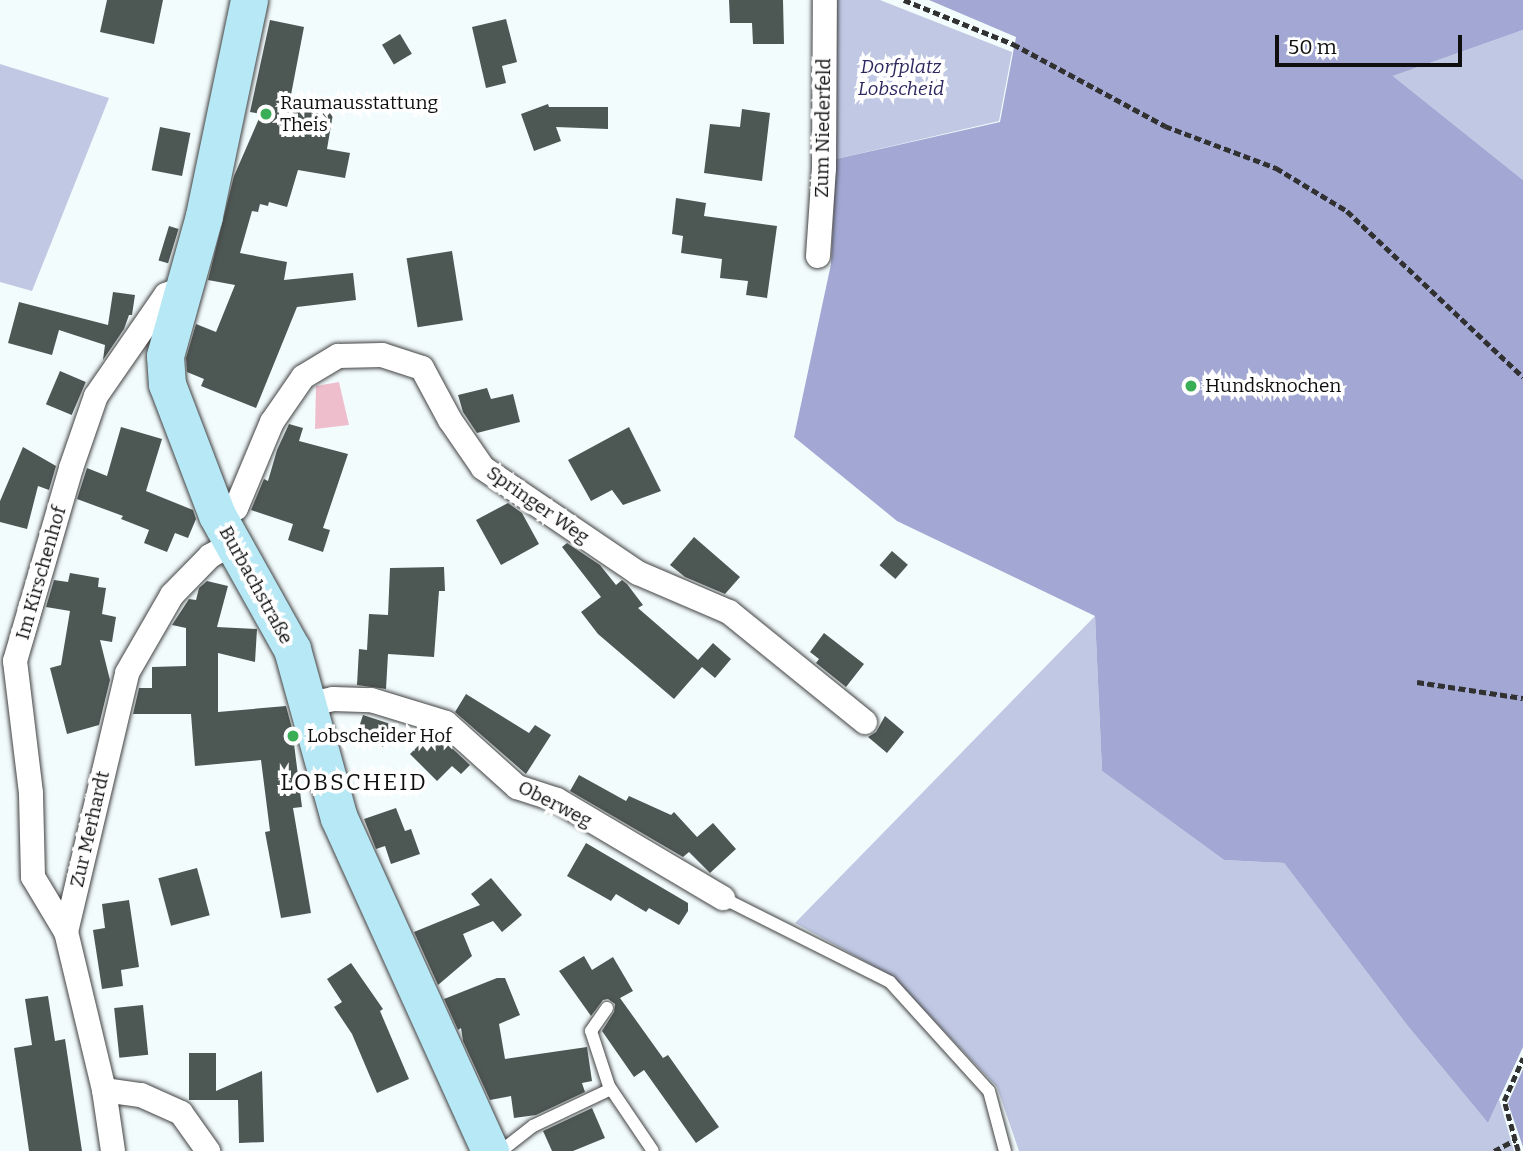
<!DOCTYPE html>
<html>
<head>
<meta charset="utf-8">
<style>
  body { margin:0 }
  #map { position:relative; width:1523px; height:1151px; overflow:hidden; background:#f3fcfd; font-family:Bitter,serif }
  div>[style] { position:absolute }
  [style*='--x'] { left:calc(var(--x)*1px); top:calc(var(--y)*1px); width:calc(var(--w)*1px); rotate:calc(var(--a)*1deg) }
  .green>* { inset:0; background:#c0c8e4 }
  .forest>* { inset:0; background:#a2a8d3 }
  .water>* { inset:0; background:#efbecd }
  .building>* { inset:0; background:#4d5754; transform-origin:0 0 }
  .path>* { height:4.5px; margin-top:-2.25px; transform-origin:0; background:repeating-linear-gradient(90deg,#313131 0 7px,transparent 0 10.5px) }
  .roads { filter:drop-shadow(0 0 2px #424242) drop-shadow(0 0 2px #424242) }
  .lane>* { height:12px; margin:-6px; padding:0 6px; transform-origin:6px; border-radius:6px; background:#fff }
  .street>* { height:24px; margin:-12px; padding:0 12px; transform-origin:12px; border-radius:12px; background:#fff }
  .secondary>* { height:37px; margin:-18.5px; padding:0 18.5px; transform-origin:18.5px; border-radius:18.5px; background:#b7e8f5 }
  .dots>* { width:19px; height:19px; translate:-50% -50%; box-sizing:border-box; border:4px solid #fff; border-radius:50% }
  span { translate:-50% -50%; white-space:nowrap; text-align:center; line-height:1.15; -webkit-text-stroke:7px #fff; paint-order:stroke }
  .park-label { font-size:19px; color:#2d275f; font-style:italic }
  .poi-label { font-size:19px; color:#0f0f0f }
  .left { translate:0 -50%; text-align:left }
  .street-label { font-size:19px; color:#0f0f0f }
  .quarter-label { font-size:23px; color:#0f0f0f; letter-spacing:2px }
  .scale { position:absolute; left:1275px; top:35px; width:187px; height:32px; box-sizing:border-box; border:4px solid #0f0f0f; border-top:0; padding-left:9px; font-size:21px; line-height:24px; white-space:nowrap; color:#0f0f0f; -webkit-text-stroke:5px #fff; paint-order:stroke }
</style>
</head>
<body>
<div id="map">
  <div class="green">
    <i style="clip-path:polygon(837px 0,880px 0,1012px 52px,999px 121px,836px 159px)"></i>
    <i style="clip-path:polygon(1523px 30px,1523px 180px,1393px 76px)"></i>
    <i style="clip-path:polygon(0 64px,109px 98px,32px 291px,0 282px)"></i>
    <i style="clip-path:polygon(1095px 616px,1102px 771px,1224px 860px,1284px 863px,1407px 1025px,1488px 1123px,1499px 1099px,1514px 1151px,1019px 1151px,997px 1087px,892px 976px,795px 923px)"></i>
  </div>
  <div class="forest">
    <i style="clip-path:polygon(929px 0,1523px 0,1523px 30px,1393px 76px,1523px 180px,1523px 1047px,1488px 1123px,1407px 1025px,1284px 863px,1224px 860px,1102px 771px,1095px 616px,897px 521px,794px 437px,831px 264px,836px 159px,1000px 122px,1016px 37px)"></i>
    <i style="clip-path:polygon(1523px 1069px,1523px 1147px,1508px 1103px)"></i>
  </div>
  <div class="water">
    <i style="clip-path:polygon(339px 382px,349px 425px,315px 429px,316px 386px)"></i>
  </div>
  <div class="building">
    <i style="clip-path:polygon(107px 0,163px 0,154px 44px,100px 32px)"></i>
    <i style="clip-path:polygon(729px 0,783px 0,784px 44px,753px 44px,752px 23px,730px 23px)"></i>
    <i style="clip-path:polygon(506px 19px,517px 62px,502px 66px,506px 83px,486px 88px,472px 27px)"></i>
    <i style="clip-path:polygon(270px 20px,304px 27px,290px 100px,334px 108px,327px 149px,350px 153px,345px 178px,298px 170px,287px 207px,269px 202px,268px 206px,260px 204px,258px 212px,252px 211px,240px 253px,287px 262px,284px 280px,353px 273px,356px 300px,297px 307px,256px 408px,201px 386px,204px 379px,187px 372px,186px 358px,196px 324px,216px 332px,235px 285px,208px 280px,234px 176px,261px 114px,250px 112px)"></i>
    <i style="left:400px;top:34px;width:23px;height:21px;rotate:59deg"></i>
    <i style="clip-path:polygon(548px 104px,549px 107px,608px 107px,608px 129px,556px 127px,561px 141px,534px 151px,521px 114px)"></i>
    <i style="clip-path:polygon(742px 109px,770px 113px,762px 181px,704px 173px,710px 124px,740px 127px)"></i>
    <i style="left:160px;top:127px;width:31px;height:44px;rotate:11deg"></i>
    <i style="clip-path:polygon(676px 198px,706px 203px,704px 216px,777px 226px,767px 298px,746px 295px,748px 281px,720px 278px,722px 259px,681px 253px,683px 236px,672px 234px)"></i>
    <i style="left:169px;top:226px;width:10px;height:36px;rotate:17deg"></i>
    <i style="left:452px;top:251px;width:70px;height:46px;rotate:81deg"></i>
    <i style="clip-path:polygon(113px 292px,135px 295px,132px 315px,129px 315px,124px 329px,103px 360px,105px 345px,59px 330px,52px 355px,8px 343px,19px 302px,108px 325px)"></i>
    <i style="left:60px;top:371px;width:28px;height:36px;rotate:23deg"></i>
    <i style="clip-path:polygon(487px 388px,491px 399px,513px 394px,520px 422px,477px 433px,463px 412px,458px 395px)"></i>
    <i style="clip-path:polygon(289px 424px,303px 428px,299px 441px,348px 454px,323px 528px,330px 530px,323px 552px,288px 540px,293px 524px,251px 510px,264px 479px,268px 481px,277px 450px)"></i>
    <i style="clip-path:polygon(121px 427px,162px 439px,146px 491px,193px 510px,196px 519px,188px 538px,175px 533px,167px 552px,144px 543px,149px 530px,121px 519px,123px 516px,77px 499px,87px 468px,107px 476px)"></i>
    <i style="clip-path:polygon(629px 427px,661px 491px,623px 505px,612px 490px,591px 501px,568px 460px)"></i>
    <i style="clip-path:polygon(23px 447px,56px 466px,49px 490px,38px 486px,27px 529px,0 522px,0 501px)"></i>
    <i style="clip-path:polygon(508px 503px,522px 513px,539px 544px,501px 565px,476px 520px)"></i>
    <i style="clip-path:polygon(694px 537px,740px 577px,725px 594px,685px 577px,670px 565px)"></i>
    <i style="clip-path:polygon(567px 543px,600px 565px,616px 585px,622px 580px,627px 584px,643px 605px,638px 608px,698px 660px,713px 643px,731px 659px,715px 678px,702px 667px,674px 699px,598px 634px,581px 612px,601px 597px,562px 547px)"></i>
    <i style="left:892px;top:551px;width:21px;height:19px;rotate:41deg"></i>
    <i style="clip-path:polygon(444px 567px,445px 591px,439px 591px,434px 657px,388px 654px,386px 689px,357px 685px,359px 649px,367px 650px,369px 614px,388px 615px,390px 568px)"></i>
    <i style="clip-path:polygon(70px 573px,99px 578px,98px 587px,106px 588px,102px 614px,116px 617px,112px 642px,100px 640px,110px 680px,99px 725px,67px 734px,50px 668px,61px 665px,70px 611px,46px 607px,54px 580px,68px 582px)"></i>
    <i style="clip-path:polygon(207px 581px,228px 586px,217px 627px,257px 629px,255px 662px,218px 653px,218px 712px,286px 706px,292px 728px,302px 807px,293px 808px,311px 913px,281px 918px,265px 832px,270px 831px,261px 760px,195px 766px,191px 714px,133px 714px,139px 688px,152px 688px,152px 667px,186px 666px,186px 628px,172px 625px,189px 599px,196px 600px,199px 588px)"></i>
    <i style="clip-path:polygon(824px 633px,864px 664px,846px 687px,816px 663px,819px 659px,810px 652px)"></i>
    <i style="clip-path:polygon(466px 694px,529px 733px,535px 725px,551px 735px,526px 774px,455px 712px)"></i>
    <i style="left:363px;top:715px;width:29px;height:24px;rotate:18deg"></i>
    <i style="clip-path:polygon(885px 716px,904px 732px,887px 753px,868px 737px,876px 732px)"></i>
    <i style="clip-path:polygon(440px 737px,470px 765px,461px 774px,452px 766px,437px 781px,410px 754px,426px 738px,434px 746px)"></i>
    <i style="clip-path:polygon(579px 775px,626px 801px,629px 796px,671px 815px,674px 812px,697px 837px,713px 823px,736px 849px,710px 873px,689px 852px,683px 857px,570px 791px)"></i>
    <i style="clip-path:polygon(396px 808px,405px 831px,411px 829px,420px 854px,391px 864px,385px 846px,376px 849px,364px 819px)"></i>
    <i style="clip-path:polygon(586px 843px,688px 903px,688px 911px,679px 925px,649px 908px,646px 912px,616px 894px,611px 901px,567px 876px)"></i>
    <i style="left:197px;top:868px;width:49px;height:40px;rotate:75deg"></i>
    <i style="clip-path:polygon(491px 878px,522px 915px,502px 932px,493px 921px,463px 934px,472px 956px,438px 985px,414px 932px,480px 905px,471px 894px)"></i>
    <i style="clip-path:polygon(129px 900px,139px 967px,121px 970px,123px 986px,102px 989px,93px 930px,105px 928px,102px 904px)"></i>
    <i style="clip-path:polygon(584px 956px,592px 970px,613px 957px,633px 991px,620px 998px,663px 1058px,668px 1055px,719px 1127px,696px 1143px,644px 1070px,634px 1077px,602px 1031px,614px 1012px,615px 1004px,608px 999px,603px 1000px,591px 1016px,559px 971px)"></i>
    <i style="clip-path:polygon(351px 963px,383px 1009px,380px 1011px,409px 1079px,377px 1093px,352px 1034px,334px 1007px,342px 1002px,327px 979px)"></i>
    <i style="clip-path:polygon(497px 978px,505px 978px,520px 1015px,499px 1024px,505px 1059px,587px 1047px,592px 1081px,582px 1083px,585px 1092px,536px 1115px,514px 1118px,511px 1096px,490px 1100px,463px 1041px,461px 1028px,458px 1030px,444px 999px)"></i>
    <i style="clip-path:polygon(48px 996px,55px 1041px,65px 1039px,82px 1151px,29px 1151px,14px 1048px,32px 1045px,25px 999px)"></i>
    <i style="left:143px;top:1005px;width:50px;height:29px;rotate:84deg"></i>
    <i style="clip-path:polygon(189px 1053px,216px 1053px,216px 1091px,262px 1071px,264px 1142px,239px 1143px,238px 1100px,189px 1100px)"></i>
    <i style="clip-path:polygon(592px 1108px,605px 1138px,573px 1151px,552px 1151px,543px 1131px)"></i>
  </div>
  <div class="path">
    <i style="--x:904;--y:0;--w:118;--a:22"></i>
    <i style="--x:1013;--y:44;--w:173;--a:28.3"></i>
    <i style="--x:1165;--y:126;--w:119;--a:20.7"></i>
    <i style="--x:1276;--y:168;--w:83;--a:31.2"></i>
    <i style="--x:1347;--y:211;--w:242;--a:43.3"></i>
    <i style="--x:1417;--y:682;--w:107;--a:8.6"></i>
    <i style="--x:1494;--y:1151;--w:24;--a:-28"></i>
    <i style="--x:1518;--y:1151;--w:52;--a:-105.6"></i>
    <i style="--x:1504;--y:1101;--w:47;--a:-66.2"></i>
  </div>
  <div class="roads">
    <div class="lane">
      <i style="--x:723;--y:898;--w:187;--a:26.7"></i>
      <i style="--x:890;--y:982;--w:147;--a:47.8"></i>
      <i style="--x:989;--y:1091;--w:62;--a:75.1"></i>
      <i style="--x:607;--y:1008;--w:28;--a:125"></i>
      <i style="--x:591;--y:1031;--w:58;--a:71.9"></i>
      <i style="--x:609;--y:1086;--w:78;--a:55.9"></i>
      <i style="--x:501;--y:1151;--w:41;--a:-38"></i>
      <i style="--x:533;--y:1126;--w:86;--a:-25.4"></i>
    </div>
    <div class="street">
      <i style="--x:818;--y:256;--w:87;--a:-86.1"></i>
      <i style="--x:824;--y:169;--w:169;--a:-89.7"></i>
      <i style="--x:217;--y:515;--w:20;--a:-20"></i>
      <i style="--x:236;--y:508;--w:93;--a:-67.3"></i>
      <i style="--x:272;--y:422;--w:55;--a:-55.4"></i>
      <i style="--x:303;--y:377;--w:41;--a:-31"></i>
      <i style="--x:338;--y:356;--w:44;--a:-1.3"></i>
      <i style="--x:382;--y:355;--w:42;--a:18"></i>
      <i style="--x:422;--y:368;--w:59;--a:61.7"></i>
      <i style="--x:450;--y:420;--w:58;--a:55.5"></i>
      <i style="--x:483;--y:468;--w:187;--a:34.1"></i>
      <i style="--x:638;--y:573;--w:99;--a:23.2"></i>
      <i style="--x:729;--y:612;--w:175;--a:39"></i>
      <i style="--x:310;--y:704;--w:24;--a:-12"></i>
      <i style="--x:333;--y:699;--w:38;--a:2"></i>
      <i style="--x:371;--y:700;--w:78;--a:17"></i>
      <i style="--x:446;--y:723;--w:96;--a:42"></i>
      <i style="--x:517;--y:787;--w:42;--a:18"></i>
      <i style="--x:557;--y:800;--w:193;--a:30.6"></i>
      <i style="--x:66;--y:932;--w:64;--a:-121"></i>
      <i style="--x:33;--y:877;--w:84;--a:-91.4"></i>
      <i style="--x:31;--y:793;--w:133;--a:-96.9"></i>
      <i style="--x:15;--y:661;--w:201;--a:-73.8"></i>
      <i style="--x:71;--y:468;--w:76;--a:-70.9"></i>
      <i style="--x:96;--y:396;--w:123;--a:-55.3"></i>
      <i style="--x:166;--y:295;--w:22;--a:-22"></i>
      <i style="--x:104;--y:1090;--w:37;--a:8"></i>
      <i style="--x:141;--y:1095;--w:44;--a:24.2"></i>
      <i style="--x:181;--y:1113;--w:47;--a:54.6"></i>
      <i style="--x:113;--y:1151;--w:62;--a:-98.4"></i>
      <i style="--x:104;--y:1090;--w:163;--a:-103.5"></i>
      <i style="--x:66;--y:932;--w:266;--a:-76.7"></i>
      <i style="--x:127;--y:673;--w:90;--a:-60"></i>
      <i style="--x:172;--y:595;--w:54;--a:-45.7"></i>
      <i style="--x:210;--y:556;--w:25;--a:-29"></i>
    </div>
    <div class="secondary">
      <i style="--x:249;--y:0;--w:221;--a:101.8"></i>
      <i style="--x:204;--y:216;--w:145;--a:105.6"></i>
      <i style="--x:165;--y:356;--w:28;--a:86"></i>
      <i style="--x:167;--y:384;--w:140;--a:69.1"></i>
      <i style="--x:217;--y:515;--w:154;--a:60.8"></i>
      <i style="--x:292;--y:649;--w:175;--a:74.5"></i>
      <i style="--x:339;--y:818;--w:366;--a:65.6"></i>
    </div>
  </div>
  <div class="dots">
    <i style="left:266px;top:114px;background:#39ae57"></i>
    <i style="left:1191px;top:386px;background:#39ae57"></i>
    <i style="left:293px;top:736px;background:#39ae57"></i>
  </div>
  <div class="park-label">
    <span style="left:901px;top:78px">Dorfplatz<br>Lobscheid</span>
  </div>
  <div class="poi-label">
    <span class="left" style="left:280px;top:114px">Raumausstattung<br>Theis</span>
    <span class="left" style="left:1205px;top:386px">Hundsknochen</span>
    <span class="left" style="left:307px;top:736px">Lobscheider Hof</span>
  </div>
  <div class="street-label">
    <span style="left:823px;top:128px;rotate:-89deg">Zum Niederfeld</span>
    <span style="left:538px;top:505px;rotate:35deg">Springer Weg</span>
    <span style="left:41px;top:573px;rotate:-74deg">Im Kirschenhof</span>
    <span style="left:256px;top:585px;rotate:61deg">Burbachstraße</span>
    <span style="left:555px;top:804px;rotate:27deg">Oberweg</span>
    <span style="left:90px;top:829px;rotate:-77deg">Zur Merhardt</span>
  </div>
  <div class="quarter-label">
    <span style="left:354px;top:782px">LOBSCHEID</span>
  </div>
  <div class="scale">50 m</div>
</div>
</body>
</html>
